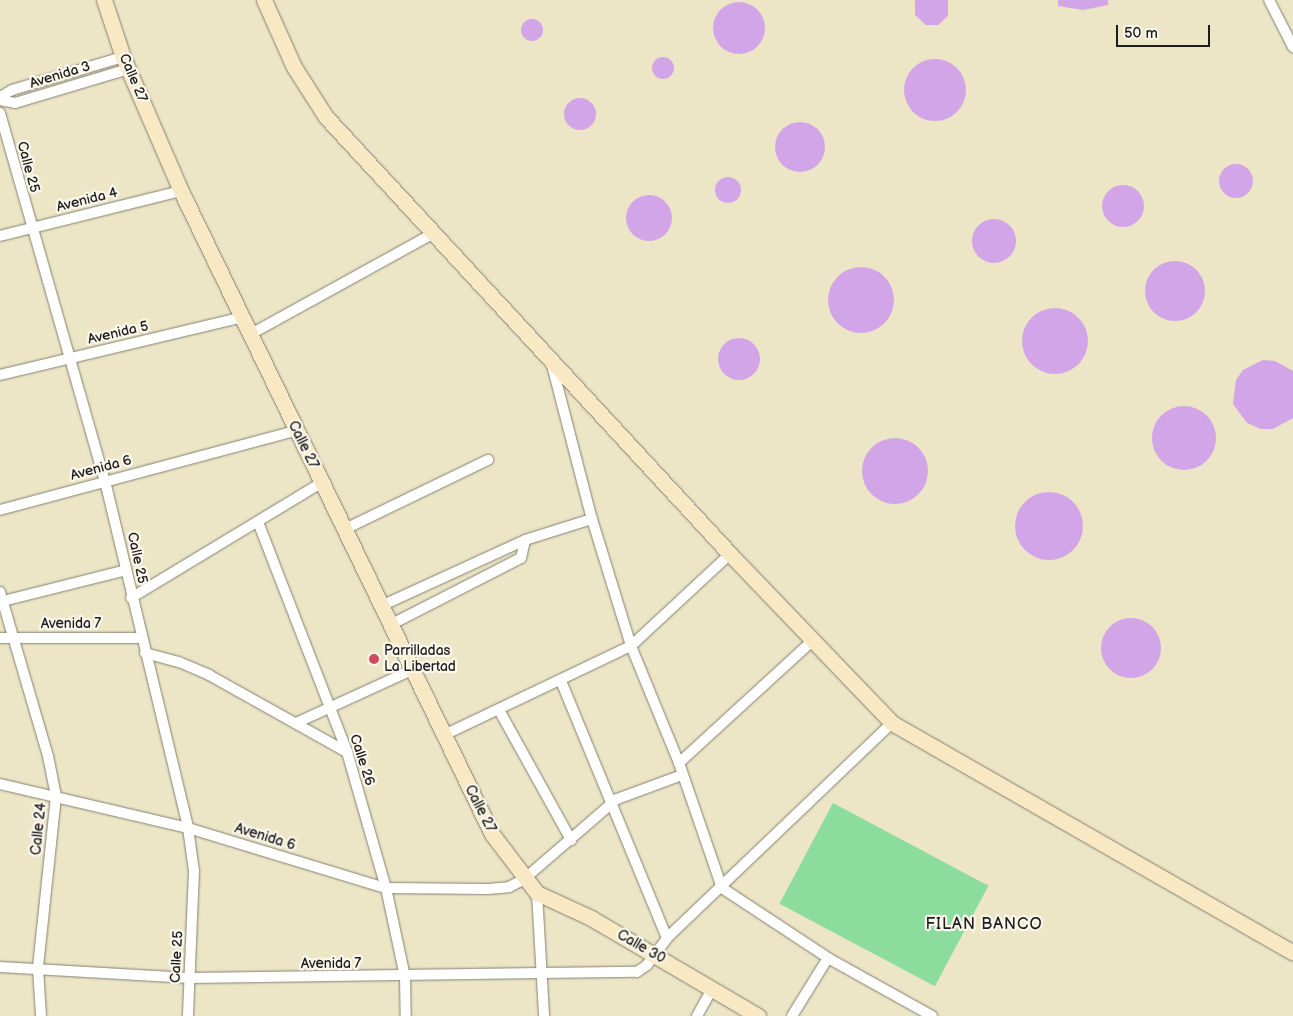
<!DOCTYPE html>
<html>
<head>
<meta charset="utf-8">
<style>
  body { margin:0 }
  #map { position:relative; width:1293px; height:1016px; overflow:hidden; background:#ece5c6; font-family:"Balsamiq Sans",sans-serif }
  div>[style] { position:absolute }
  [style*='--x'] { left:calc(var(--x)*1px); top:calc(var(--y)*1px); width:calc(var(--w)*1px); rotate:calc(var(--a)*1deg) }
  .green>* { inset:0; background:#8cdd9d; transform-origin:0 0 }
  .building>* { inset:0; background:#d2a5e8 }
  .round { border-radius:50% }
  .roads { filter:drop-shadow(0 0 1px #848071) drop-shadow(0 0 1px #848071) }
  .street>* { height:10px; margin:-5px; padding:0 5px; transform-origin:5px; border-radius:5px; background:#fff }
  .secondary>* { height:15px; margin:-7.5px; padding:0 7.5px; transform-origin:7.5px; border-radius:7.5px; background:#f8e8c3 }
  .dots>* { width:14px; height:14px; translate:-50% -50%; box-sizing:border-box; border:2px solid #fbf7ec; border-radius:50% }
  span { translate:-50% -50%; white-space:nowrap; text-align:center; line-height:1.15; -webkit-text-stroke:4.5px #fbf7ec; paint-order:stroke }
  .street-label { font-size:14px; color:#1c1c1c }
  .poi-label { font-size:14px; color:#1c1c1c }
  .left { translate:0 -50%; text-align:left }
  .quarter-label { font-size:16px; color:#1c1c1c; letter-spacing:1px }
  .scale { position:absolute; left:1116px; top:25px; width:94px; height:22px; box-sizing:border-box; border:2px solid #1c1c1c; border-top:0; padding-left:6px; font-size:15px; line-height:18px; white-space:nowrap; color:#1c1c1c; -webkit-text-stroke:4px #fbf7ec; paint-order:stroke }
</style>
</head>
<body>
<div id="map">
  <div class="green">
    <i style="left:833px;top:803px;width:176px;height:114px;rotate:28deg"></i>
  </div>
  <div class="building">
    <i style="clip-path:polygon(915px 0,948px 0,948px 16px,938px 25px,926px 25px,915px 15px)"></i>
    <i style="clip-path:polygon(1058px 0,1108px 0,1108px 5px,1083px 10px,1058px 6px)"></i>
    <i class="round" style="left:713px;top:2px;width:52px;height:52px"></i>
    <i class="round" style="left:521px;top:19px;width:22px;height:22px"></i>
    <i class="round" style="left:652px;top:57px;width:22px;height:22px"></i>
    <i class="round" style="left:904px;top:59px;width:62px;height:62px"></i>
    <i class="round" style="left:564px;top:98px;width:32px;height:32px"></i>
    <i class="round" style="left:775px;top:122px;width:50px;height:50px"></i>
    <i class="round" style="left:1219px;top:164px;width:34px;height:34px"></i>
    <i class="round" style="left:715px;top:177px;width:26px;height:26px"></i>
    <i class="round" style="left:1102px;top:185px;width:42px;height:42px"></i>
    <i class="round" style="left:626px;top:195px;width:46px;height:46px"></i>
    <i class="round" style="left:972px;top:219px;width:44px;height:44px"></i>
    <i class="round" style="left:1145px;top:261px;width:60px;height:60px"></i>
    <i class="round" style="left:828px;top:267px;width:66px;height:66px"></i>
    <i class="round" style="left:1022px;top:308px;width:66px;height:66px"></i>
    <i class="round" style="left:718px;top:338px;width:42px;height:42px"></i>
    <i style="clip-path:polygon(1263px 360px,1275px 361px,1293px 371px,1293px 418px,1273px 429px,1261px 429px,1247px 423px,1233px 404px,1236px 380px,1243px 370px)"></i>
    <i class="round" style="left:1152px;top:406px;width:64px;height:64px"></i>
    <i class="round" style="left:862px;top:438px;width:66px;height:66px"></i>
    <i class="round" style="left:1015px;top:492px;width:68px;height:68px"></i>
    <i class="round" style="left:1101px;top:618px;width:60px;height:60px"></i>
  </div>
  <div class="roads">
    <div class="street">
      <i style="--x:1269;--y:0;--w:53;--a:62.9"></i>
      <i style="--x:0;--y:97;--w:14;--a:-30"></i>
      <i style="--x:12;--y:90;--w:116;--a:-16.6"></i>
      <i style="--x:0;--y:100;--w:15;--a:11"></i>
      <i style="--x:15;--y:103;--w:118;--a:-16.7"></i>
      <i style="--x:0;--y:113;--w:383;--a:74.1"></i>
      <i style="--x:105;--y:481;--w:357;--a:76.5"></i>
      <i style="--x:188;--y:828;--w:43;--a:82.1"></i>
      <i style="--x:194;--y:871;--w:145;--a:92.4"></i>
      <i style="--x:0;--y:236;--w:187;--a:-14"></i>
      <i style="--x:251;--y:334;--w:209;--a:-28.9"></i>
      <i style="--x:551;--y:361;--w:163;--a:75.5"></i>
      <i style="--x:592;--y:519;--w:133;--a:72.9"></i>
      <i style="--x:631;--y:646;--w:126;--a:67.7"></i>
      <i style="--x:679;--y:763;--w:132;--a:71"></i>
      <i style="--x:722;--y:888;--w:127;--a:33.4"></i>
      <i style="--x:828;--y:958;--w:119;--a:29.1"></i>
      <i style="--x:0;--y:375;--w:250;--a:-13.4"></i>
      <i style="--x:0;--y:510;--w:305;--a:-15"></i>
      <i style="--x:258;--y:522;--w:247;--a:68.8"></i>
      <i style="--x:347;--y:752;--w:141;--a:74"></i>
      <i style="--x:386;--y:888;--w:91;--a:77.9"></i>
      <i style="--x:405;--y:977;--w:39;--a:89"></i>
      <i style="--x:345;--y:529;--w:159;--a:-25.8"></i>
      <i style="--x:0;--y:592;--w:171;--a:73.7"></i>
      <i style="--x:48;--y:756;--w:41;--a:78.7"></i>
      <i style="--x:56;--y:796;--w:173;--a:96"></i>
      <i style="--x:38;--y:968;--w:48;--a:86.4"></i>
      <i style="--x:131;--y:598;--w:222;--a:-31.2"></i>
      <i style="--x:3;--y:601;--w:127;--a:-14.1"></i>
      <i style="--x:381;--y:606;--w:158;--a:-24.6"></i>
      <i style="--x:525;--y:540;--w:70;--a:-17.4"></i>
      <i style="--x:390;--y:625;--w:147;--a:-27.1"></i>
      <i style="--x:521;--y:558;--w:18;--a:-77"></i>
      <i style="--x:0;--y:638;--w:142;--a:0"></i>
      <i style="--x:145;--y:653;--w:35;--a:15"></i>
      <i style="--x:179;--y:662;--w:33;--a:23"></i>
      <i style="--x:209;--y:675;--w:158;--a:29.2"></i>
      <i style="--x:561;--y:681;--w:278;--a:67.6"></i>
      <i style="--x:499;--y:710;--w:149;--a:61"></i>
      <i style="--x:296;--y:723;--w:128;--a:-24.6"></i>
      <i style="--x:442;--y:736;--w:209;--a:-25.5"></i>
      <i style="--x:631;--y:646;--w:135;--a:-42.9"></i>
      <i style="--x:679;--y:763;--w:180;--a:-42.5"></i>
      <i style="--x:0;--y:784;--w:193;--a:13.2"></i>
      <i style="--x:188;--y:828;--w:207;--a:16.9"></i>
      <i style="--x:386;--y:888;--w:102;--a:0.6"></i>
      <i style="--x:488;--y:889;--w:21;--a:-5"></i>
      <i style="--x:509;--y:887;--w:16;--a:-27"></i>
      <i style="--x:523;--y:880;--w:124;--a:-40.8"></i>
      <i style="--x:617;--y:799;--w:69;--a:-20.3"></i>
      <i style="--x:537;--y:893;--w:123;--a:86.7"></i>
      <i style="--x:0;--y:967;--w:190;--a:3.3"></i>
      <i style="--x:190;--y:978;--w:447;--a:-0.8"></i>
      <i style="--x:637;--y:972;--w:12;--a:-35"></i>
      <i style="--x:647;--y:965;--w:34;--a:-53"></i>
      <i style="--x:667;--y:938;--w:311;--a:-43.7"></i>
      <i style="--x:697;--y:1016;--w:31;--a:-61"></i>
      <i style="--x:792;--y:1016;--w:68;--a:-58.2"></i>
    </div>
    <div class="secondary">
      <i style="--x:104;--y:0;--w:60;--a:71.6"></i>
      <i style="--x:123;--y:57;--w:146;--a:66.6"></i>
      <i style="--x:181;--y:191;--w:714;--a:64.19"></i>
      <i style="--x:492;--y:834;--w:74;--a:52.7"></i>
      <i style="--x:537;--y:893;--w:60;--a:24.8"></i>
      <i style="--x:591;--y:918;--w:194;--a:30.4"></i>
      <i style="--x:264;--y:0;--w:73;--a:65.9"></i>
      <i style="--x:294;--y:67;--w:59;--a:57.4"></i>
      <i style="--x:326;--y:117;--w:595;--a:47.25"></i>
      <i style="--x:730;--y:554;--w:234;--a:46.2"></i>
      <i style="--x:892;--y:723;--w:462;--a:29.8"></i>
    </div>
  </div>
  <div class="dots">
    <i style="left:374px;top:659px;background:#d1495b"></i>
  </div>
  <div class="street-label">
    <span style="left:60px;top:75px;rotate:-17deg">Avenida 3</span>
    <span style="left:133px;top:78px;rotate:67deg">Calle 27</span>
    <span style="left:28px;top:167px;rotate:75deg">Calle 25</span>
    <span style="left:87px;top:200px;rotate:-14deg">Avenida 4</span>
    <span style="left:118px;top:333px;rotate:-13deg">Avenida 5</span>
    <span style="left:303px;top:445px;rotate:64deg">Calle 27</span>
    <span style="left:101px;top:468px;rotate:-15deg">Avenida 6</span>
    <span style="left:137px;top:558px;rotate:78deg">Calle 25</span>
    <span style="left:71px;top:624px">Avenida 7</span>
    <span style="left:362px;top:760px;rotate:72deg">Calle 26</span>
    <span style="left:480px;top:809px;rotate:63deg">Calle 27</span>
    <span style="left:39px;top:829px;rotate:-84deg">Calle 24</span>
    <span style="left:265px;top:837px;rotate:17deg">Avenida 6</span>
    <span style="left:641px;top:947px;rotate:30deg">Calle 30</span>
    <span style="left:177px;top:957px;rotate:-87deg">Calle 25</span>
    <span style="left:331px;top:964px">Avenida 7</span>
  </div>
  <div class="poi-label">
    <span class="left" style="left:384px;top:659px">Parrilladas<br>La Libertad</span>
  </div>
  <div class="quarter-label">
    <span style="left:984px;top:925px">FILAN BANCO</span>
  </div>
  <div class="scale">50 m</div>
</div>
</body>
</html>
